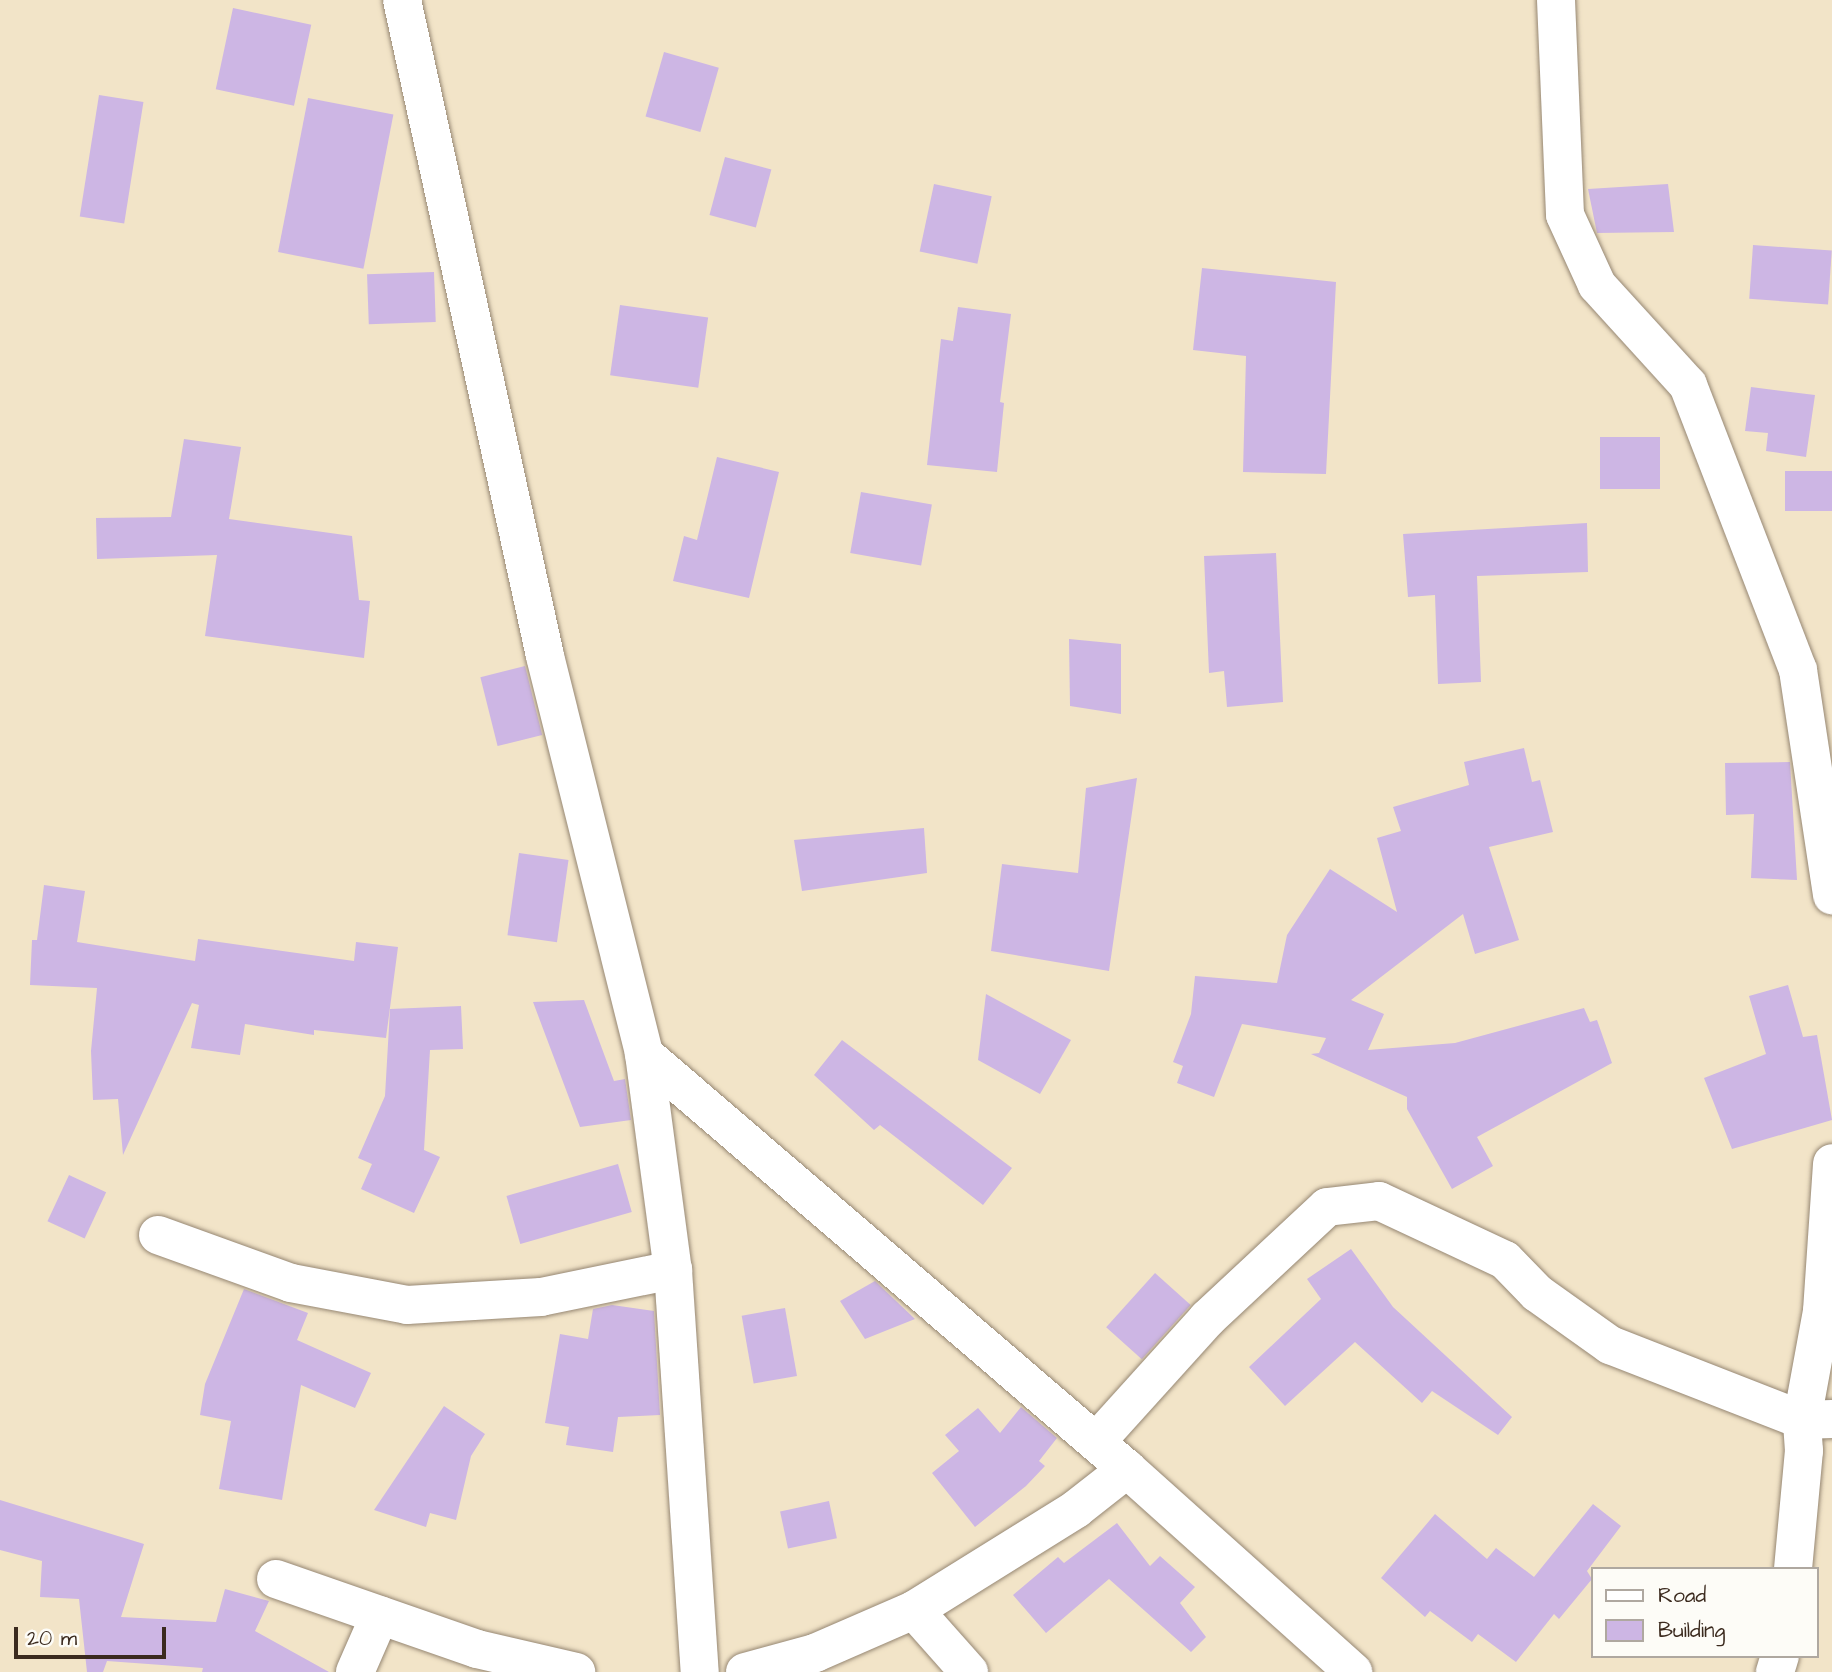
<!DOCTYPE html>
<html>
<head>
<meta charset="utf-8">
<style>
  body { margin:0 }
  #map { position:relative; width:1832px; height:1672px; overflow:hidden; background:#f2e4c8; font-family:"Architects Daughter",sans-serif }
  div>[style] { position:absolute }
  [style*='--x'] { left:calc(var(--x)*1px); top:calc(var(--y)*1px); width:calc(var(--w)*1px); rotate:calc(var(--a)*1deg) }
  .building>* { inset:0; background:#cdb6e4; transform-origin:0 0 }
  .roads { filter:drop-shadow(0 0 2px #968773) drop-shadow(0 0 2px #968773) }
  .minor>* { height:38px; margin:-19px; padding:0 19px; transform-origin:19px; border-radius:19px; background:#fff }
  span { translate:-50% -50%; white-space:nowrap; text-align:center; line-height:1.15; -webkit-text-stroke:5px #fdfcf7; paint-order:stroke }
  .legend { position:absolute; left:1591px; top:1567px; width:228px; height:91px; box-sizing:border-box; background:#fdfcf7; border:2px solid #afa8a0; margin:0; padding:9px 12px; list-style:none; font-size:21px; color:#3b2a1e }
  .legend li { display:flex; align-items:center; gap:14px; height:35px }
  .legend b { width:35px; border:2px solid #afa8a0 }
  .scale { position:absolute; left:14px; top:1627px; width:152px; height:32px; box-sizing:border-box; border:4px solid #3b2a1e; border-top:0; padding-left:9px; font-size:21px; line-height:24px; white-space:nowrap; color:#3b2a1e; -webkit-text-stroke:5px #fdfcf7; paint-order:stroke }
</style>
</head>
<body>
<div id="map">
  <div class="building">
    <i style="left:233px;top:8px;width:80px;height:83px;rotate:12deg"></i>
    <i style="left:664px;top:52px;width:57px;height:67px;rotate:16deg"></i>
    <i style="left:99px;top:95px;width:45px;height:123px;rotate:9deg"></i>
    <i style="left:308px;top:98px;width:87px;height:157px;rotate:11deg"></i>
    <i style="left:725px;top:157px;width:48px;height:60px;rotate:15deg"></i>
    <i style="left:934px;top:184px;width:59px;height:69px;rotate:12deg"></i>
    <i style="clip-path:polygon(1668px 184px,1674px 232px,1597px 233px,1588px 189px)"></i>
    <i style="left:1753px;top:245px;width:79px;height:54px;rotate:4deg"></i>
    <i style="clip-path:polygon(1202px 268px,1336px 282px,1326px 474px,1243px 472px,1246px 356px,1193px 350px)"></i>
    <i style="left:434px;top:272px;width:50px;height:67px;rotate:88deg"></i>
    <i style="left:620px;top:305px;width:89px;height:71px;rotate:8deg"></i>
    <i style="clip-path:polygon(958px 307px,1011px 314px,1000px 402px,1004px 403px,997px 472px,927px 465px,941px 339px,953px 341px)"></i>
    <i style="clip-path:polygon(1751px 387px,1815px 395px,1806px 457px,1766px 451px,1768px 433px,1745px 431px)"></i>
    <i style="left:1660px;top:437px;width:52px;height:60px;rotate:90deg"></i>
    <i style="clip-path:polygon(184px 439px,241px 447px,229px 519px,352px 536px,359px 600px,370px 601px,364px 658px,205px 636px,217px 555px,97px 559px,96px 518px,171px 517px)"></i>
    <i style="clip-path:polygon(717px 457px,779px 472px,749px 598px,673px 581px,684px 536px,697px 540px)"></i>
    <i style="left:1832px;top:471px;width:40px;height:47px;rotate:90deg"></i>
    <i style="left:861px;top:492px;width:72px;height:62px;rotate:10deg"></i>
    <i style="clip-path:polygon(1587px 523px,1588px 572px,1477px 576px,1481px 682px,1438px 684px,1435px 595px,1408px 597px,1403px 534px)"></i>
    <i style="clip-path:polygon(1276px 553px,1283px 702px,1227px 707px,1224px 671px,1209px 673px,1204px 556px)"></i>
    <i style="clip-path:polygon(1069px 639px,1121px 644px,1121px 714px,1070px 706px)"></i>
    <i style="left:525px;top:666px;width:71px;height:46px;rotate:76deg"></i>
    <i style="clip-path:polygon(1524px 748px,1532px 782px,1540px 780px,1553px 832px,1489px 847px,1519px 940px,1475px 954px,1463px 914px,1351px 1000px,1384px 1014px,1368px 1050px,1455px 1043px,1584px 1008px,1590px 1022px,1597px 1020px,1612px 1063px,1477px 1137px,1493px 1166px,1452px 1189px,1407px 1109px,1407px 1097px,1311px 1054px,1319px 1053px,1326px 1038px,1242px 1024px,1214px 1097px,1177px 1083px,1183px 1066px,1173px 1062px,1191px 1014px,1195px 976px,1277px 983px,1287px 935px,1330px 869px,1397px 912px,1377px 838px,1401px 831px,1393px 807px,1469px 785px,1464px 762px)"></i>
    <i style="clip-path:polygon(1790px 762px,1797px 880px,1751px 878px,1754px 814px,1726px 815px,1725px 763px)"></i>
    <i style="clip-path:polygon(1137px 778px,1109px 971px,991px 951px,1002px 864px,1078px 873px,1086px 788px)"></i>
    <i style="clip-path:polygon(924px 828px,927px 873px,802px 891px,794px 840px)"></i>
    <i style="left:519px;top:853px;width:50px;height:83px;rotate:8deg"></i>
    <i style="clip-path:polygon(44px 885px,85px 891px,77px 942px,195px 961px,198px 939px,354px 961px,356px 942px,398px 947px,386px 1038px,314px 1030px,314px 1035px,245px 1024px,240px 1055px,191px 1048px,199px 1005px,192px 1003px,123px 1155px,118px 1099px,93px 1100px,91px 1051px,97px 988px,30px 985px,32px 940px,37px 940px)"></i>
    <i style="clip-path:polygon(1788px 985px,1803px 1037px,1817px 1035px,1832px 1120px,1732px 1149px,1704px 1078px,1766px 1054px,1749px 996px)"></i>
    <i style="clip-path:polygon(986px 994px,1071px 1040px,1040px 1094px,978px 1060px)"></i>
    <i style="clip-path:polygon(584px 1000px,614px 1081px,625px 1079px,631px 1120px,580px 1127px,533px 1002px)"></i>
    <i style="clip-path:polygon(461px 1006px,463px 1049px,430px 1050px,424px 1150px,440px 1157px,414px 1213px,361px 1189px,372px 1164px,358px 1158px,385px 1096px,390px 1009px)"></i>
    <i style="clip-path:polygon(842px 1040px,1012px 1168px,983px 1205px,880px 1125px,874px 1130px,814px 1075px)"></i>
    <i style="left:618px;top:1164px;width:50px;height:116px;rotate:74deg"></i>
    <i style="left:69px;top:1175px;width:41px;height:51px;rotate:25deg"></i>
    <i style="clip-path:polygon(1351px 1249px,1393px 1307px,1512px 1417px,1498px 1435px,1432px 1391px,1422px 1403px,1355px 1342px,1285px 1406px,1249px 1367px,1321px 1299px,1307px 1279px)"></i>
    <i style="left:1155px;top:1273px;width:48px;height:73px;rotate:42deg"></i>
    <i style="clip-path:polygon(875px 1281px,915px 1319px,865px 1339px,840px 1301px)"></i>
    <i style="clip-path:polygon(244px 1289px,308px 1313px,297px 1340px,371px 1373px,355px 1408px,301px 1385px,282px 1500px,219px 1489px,231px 1421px,200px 1415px,205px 1384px)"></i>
    <i style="clip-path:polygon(612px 1305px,654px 1311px,660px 1415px,618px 1417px,613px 1452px,566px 1445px,569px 1427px,545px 1423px,560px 1334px,588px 1339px,593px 1309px)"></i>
    <i style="left:785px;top:1308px;width:69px;height:44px;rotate:80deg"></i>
    <i style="clip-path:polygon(444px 1406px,485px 1434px,471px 1456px,456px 1520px,430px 1513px,426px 1527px,374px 1510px)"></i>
    <i style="clip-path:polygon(1021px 1407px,1057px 1438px,1039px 1461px,1045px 1466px,1026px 1486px,975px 1527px,932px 1473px,959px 1451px,945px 1435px,978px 1408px,1000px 1433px)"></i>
    <i style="clip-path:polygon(0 1500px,144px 1544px,121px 1617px,216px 1622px,225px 1589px,269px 1601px,255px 1631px,329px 1672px,202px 1672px,203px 1668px,107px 1661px,103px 1672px,87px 1672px,79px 1599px,40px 1597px,42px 1561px,0 1550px)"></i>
    <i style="left:829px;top:1501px;width:38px;height:50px;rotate:78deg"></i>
    <i style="clip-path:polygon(1593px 1504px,1621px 1526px,1587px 1571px,1592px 1579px,1559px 1619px,1554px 1614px,1516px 1662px,1478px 1634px,1472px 1642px,1430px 1611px,1425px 1617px,1381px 1578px,1435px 1514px,1487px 1559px,1496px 1548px,1534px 1577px)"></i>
    <i style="clip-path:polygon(1117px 1523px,1150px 1566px,1160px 1556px,1195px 1587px,1180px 1603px,1206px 1637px,1191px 1652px,1109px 1579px,1046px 1633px,1013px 1595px,1058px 1557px,1064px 1563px)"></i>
  </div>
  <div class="roads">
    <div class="minor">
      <i style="--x:402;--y:0;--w:671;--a:77.7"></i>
      <i style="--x:545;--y:656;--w:410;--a:76"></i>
      <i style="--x:644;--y:1054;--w:218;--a:82.4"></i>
      <i style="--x:673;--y:1270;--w:403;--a:86.2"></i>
      <i style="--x:1556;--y:0;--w:215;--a:87.6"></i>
      <i style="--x:1565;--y:215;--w:77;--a:65.4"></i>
      <i style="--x:1597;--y:285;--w:135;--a:47.7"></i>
      <i style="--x:1688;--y:385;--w:305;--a:68.9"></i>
      <i style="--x:1798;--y:670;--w:228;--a:81.4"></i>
      <i style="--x:644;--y:1054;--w:637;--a:40.67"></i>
      <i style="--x:1127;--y:1469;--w:304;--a:41.9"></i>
      <i style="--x:158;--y:1235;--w:141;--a:19.8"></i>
      <i style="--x:291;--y:1283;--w:118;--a:10.7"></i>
      <i style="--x:407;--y:1305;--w:134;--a:-3.4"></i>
      <i style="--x:541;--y:1297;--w:135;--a:-11.6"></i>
      <i style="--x:1096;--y:1442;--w:166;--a:-47.9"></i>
      <i style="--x:1207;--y:1319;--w:164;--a:-43"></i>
      <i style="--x:1327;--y:1207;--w:52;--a:-6.6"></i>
      <i style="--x:1379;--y:1201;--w:139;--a:25.1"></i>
      <i style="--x:1505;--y:1260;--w:46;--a:45.9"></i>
      <i style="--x:1537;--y:1293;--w:90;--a:35.5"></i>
      <i style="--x:1610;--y:1345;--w:206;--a:21.3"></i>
      <i style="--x:1802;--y:1420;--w:30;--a:-2"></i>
      <i style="--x:1793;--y:1569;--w:119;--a:-84.7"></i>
      <i style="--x:1804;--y:1451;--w:31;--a:-94"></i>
      <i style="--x:1802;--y:1420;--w:111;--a:-79.6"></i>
      <i style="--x:1822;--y:1311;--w:148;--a:-86.1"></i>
      <i style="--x:276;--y:1579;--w:213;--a:19.2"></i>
      <i style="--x:477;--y:1649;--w:102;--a:13.1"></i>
      <i style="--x:914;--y:1610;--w:83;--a:48.4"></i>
      <i style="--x:355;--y:1672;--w:62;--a:-66.3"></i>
      <i style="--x:745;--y:1672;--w:73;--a:-15.2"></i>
      <i style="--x:815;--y:1653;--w:108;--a:-23.5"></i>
      <i style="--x:914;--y:1610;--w:191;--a:-31.9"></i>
      <i style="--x:1076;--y:1509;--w:65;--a:-38.1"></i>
      <i style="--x:1775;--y:1672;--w:17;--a:-73"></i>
    </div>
  </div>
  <ul class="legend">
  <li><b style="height:9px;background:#fff"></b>Road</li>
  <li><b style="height:19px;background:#cdb6e4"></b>Building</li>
  </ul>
  <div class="scale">20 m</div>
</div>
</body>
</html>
